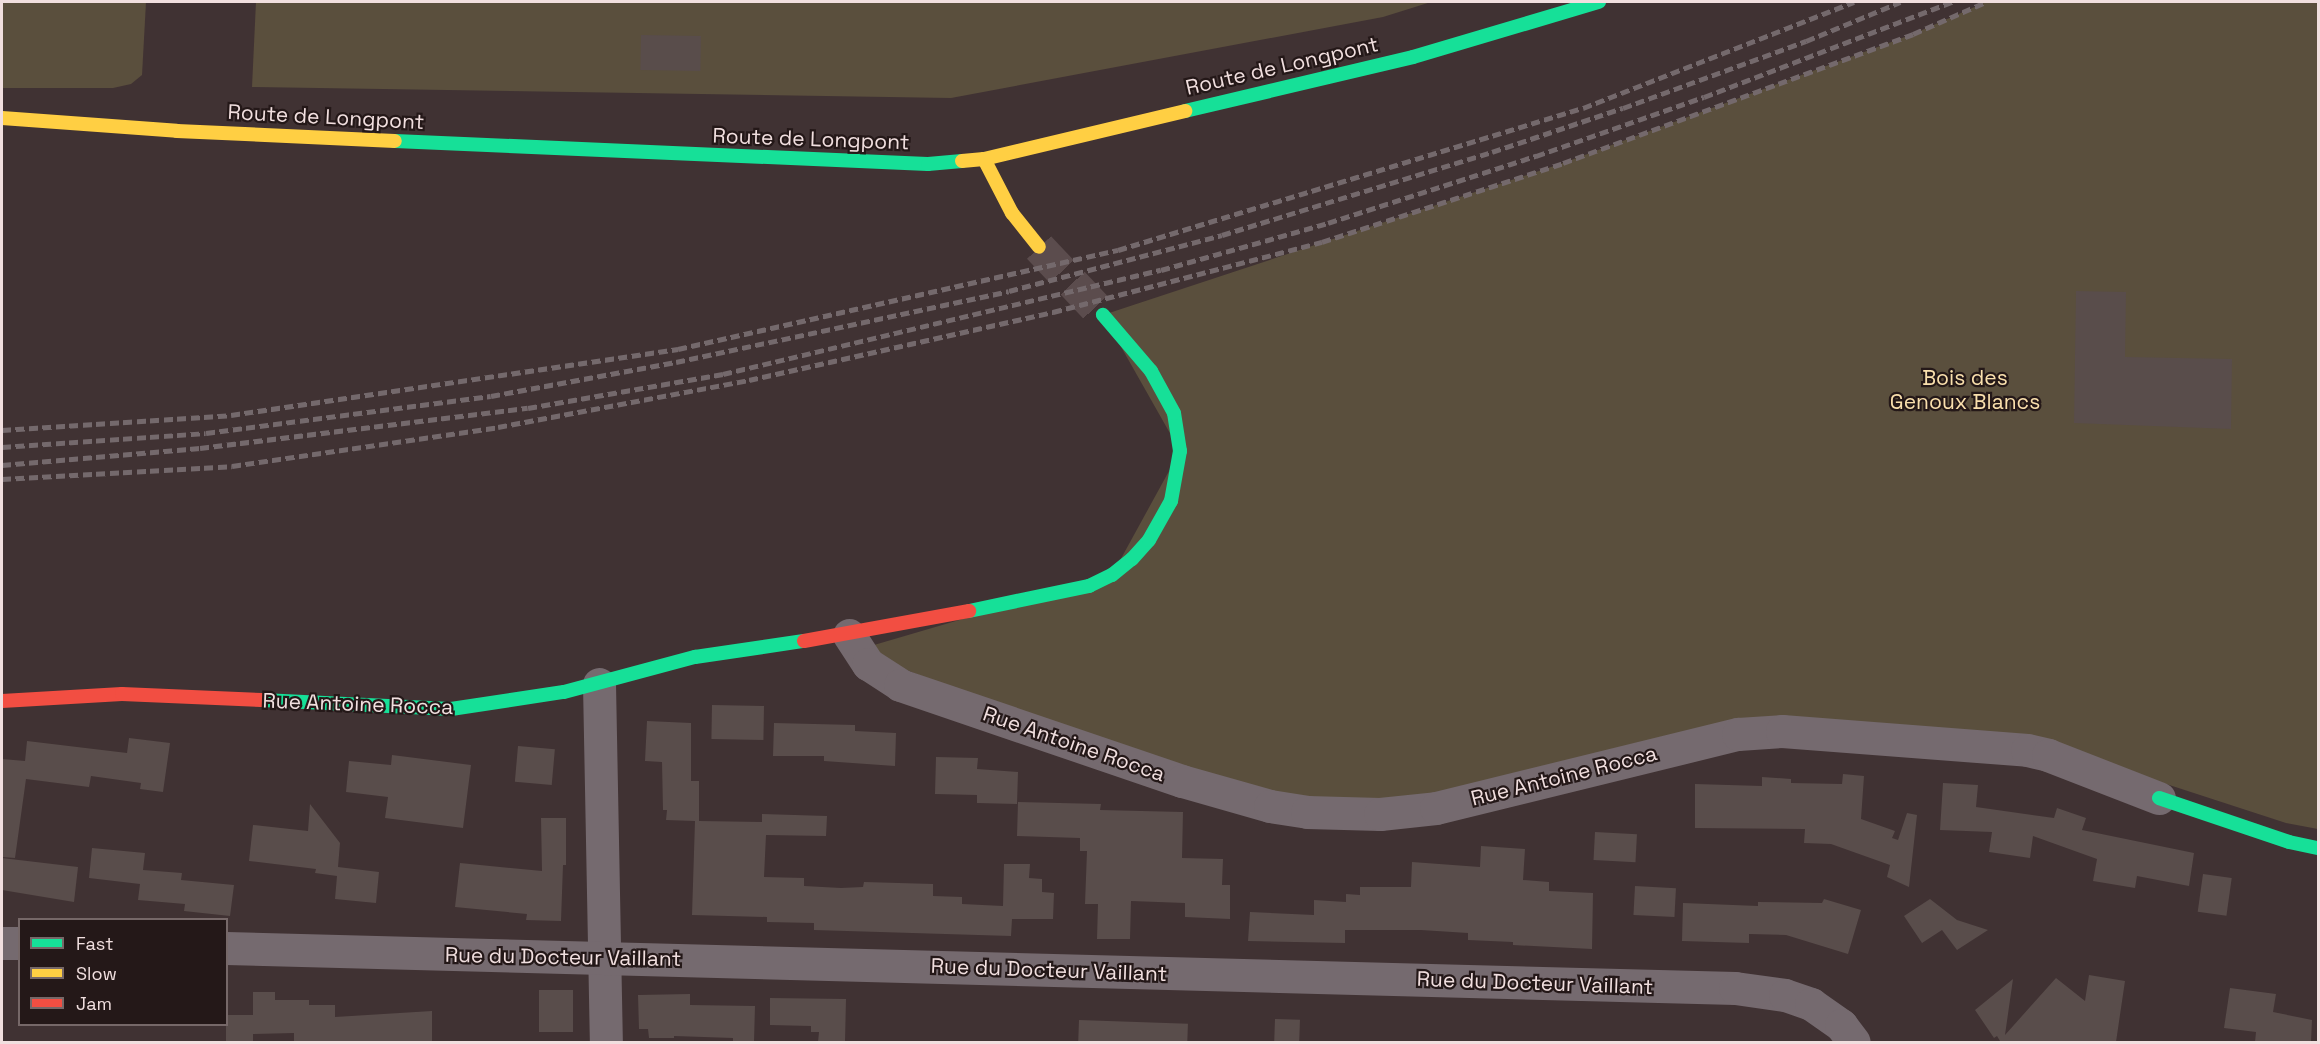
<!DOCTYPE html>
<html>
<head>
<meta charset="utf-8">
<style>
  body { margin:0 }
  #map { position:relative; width:2320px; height:1044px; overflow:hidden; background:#403233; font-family:"Space Grotesk",sans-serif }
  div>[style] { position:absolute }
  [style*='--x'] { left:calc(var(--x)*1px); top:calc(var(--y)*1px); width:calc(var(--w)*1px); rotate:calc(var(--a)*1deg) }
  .green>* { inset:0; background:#5a4f3d }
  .building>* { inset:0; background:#594d4b; transform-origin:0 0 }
  .secondary-tunnel>* { height:33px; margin-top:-16.5px; transform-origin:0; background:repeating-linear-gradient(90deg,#5b4c4d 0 33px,transparent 0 49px) }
  .street>* { height:33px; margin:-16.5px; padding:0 16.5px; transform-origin:16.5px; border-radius:16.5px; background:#756a6f }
  .fast>* { height:14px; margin:-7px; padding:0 7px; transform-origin:7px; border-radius:7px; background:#16e098 }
  .slow>* { height:14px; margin:-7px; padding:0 7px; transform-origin:7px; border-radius:7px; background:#ffcf43 }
  .jam>* { height:14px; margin:-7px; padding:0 7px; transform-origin:7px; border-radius:7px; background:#f24e42 }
  .rail>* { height:4.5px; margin-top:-2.25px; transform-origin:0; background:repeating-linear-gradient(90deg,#74696c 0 9px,transparent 0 13.5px) }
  span { translate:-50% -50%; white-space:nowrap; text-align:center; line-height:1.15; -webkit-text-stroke:4.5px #241818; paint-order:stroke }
  .street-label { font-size:21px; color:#f1dfdf }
  .park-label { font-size:21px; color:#fae0ad }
  .frame { position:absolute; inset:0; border:3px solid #f1dfdf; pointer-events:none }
  .legend { position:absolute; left:18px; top:918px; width:210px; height:108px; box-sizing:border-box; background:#241818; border:2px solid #766868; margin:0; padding:8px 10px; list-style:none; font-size:18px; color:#f1dfdf }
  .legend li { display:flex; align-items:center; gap:12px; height:30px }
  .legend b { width:30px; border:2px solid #766868 }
</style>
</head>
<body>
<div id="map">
  <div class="green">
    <i style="clip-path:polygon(2px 2px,146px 2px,142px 75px,131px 84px,113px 88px,2px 88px)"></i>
    <i style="clip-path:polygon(256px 2px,1431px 2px,1383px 17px,951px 98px,252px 87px)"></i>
    <i style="clip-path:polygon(1986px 2px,2318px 2px,2318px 829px,2286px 823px,2157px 781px,1782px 731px,1406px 812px,1182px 781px,857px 650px,1112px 575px,1180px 451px,1103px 315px,1563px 163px,1913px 34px)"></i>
  </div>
  <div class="building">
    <i style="left:641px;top:35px;width:60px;height:35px;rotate:1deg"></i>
    <i style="clip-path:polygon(2076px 291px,2126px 292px,2125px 357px,2232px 359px,2231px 429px,2074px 423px)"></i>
    <i style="left:712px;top:705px;width:52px;height:34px;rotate:1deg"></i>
    <i style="clip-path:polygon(647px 721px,691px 723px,691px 781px,699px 781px,699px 821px,762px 822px,762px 814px,827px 816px,826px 836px,766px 835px,764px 877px,804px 878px,804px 886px,841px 888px,863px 887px,864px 882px,933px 884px,933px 896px,962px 897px,962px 904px,1003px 906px,1004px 864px,1030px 864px,1029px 878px,1042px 879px,1042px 892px,1054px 893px,1053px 919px,1012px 919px,1011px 936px,814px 930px,814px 923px,767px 922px,767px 917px,692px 915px,695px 821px,666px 820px,667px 810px,663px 810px,662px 762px,645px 761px)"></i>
    <i style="clip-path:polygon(774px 723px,855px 725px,855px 731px,896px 733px,895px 766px,824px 761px,824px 756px,773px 756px)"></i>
    <i style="clip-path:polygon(129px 738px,170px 743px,163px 792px,140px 789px,141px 783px,91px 776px,89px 787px,26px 779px,15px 858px,2px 857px,2px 759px,25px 761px,27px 741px,127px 753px)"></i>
    <i style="left:518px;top:746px;width:37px;height:36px;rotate:5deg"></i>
    <i style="clip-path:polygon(392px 755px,471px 765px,463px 828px,385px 818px,388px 797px,346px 792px,349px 761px,391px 765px)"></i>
    <i style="clip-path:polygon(936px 757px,978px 758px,977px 769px,1018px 772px,1017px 804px,977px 803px,977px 795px,935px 794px)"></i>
    <i style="clip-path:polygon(1843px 774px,1864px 776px,1861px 819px,1895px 831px,1892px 838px,1898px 840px,1907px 813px,1917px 815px,1909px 887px,1887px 877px,1890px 865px,1831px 844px,1804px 843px,1805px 829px,1695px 828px,1695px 784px,1762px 786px,1762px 777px,1791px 779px,1791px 783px,1842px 784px)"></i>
    <i style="clip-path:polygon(1943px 783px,1978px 785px,1976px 807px,2054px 818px,2057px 808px,2086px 818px,2082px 830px,2194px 853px,2189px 886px,2137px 876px,2135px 888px,2093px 881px,2097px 859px,2033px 836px,2030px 858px,1989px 852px,1992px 832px,1940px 830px)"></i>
    <i style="clip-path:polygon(1018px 802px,1101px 804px,1100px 810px,1183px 812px,1182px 858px,1223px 859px,1222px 885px,1230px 885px,1230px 919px,1185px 917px,1185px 903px,1131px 901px,1130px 939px,1097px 939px,1098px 904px,1085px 904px,1087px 851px,1080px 851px,1080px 838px,1017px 836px)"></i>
    <i style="clip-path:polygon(310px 804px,340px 843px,338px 867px,379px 872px,376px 903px,335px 899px,337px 876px,315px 873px,316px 869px,249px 861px,253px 825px,308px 831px)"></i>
    <i style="clip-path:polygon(541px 818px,566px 818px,566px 865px,563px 865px,561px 921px,526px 920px,527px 914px,455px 907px,460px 863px,542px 871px)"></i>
    <i style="left:1595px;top:832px;width:42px;height:28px;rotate:3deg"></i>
    <i style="clip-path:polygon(1481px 846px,1525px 849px,1523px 880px,1549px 882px,1549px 891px,1593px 893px,1592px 949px,1513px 945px,1513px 942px,1468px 940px,1468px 933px,1421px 930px,1345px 930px,1345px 943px,1248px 941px,1250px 912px,1314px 915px,1314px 900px,1346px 902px,1346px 894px,1360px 895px,1360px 887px,1411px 887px,1412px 862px,1480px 867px)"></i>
    <i style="clip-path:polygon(92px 848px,145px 853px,143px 870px,182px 873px,181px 880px,234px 885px,230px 916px,184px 911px,185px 904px,138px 900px,140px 884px,89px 878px)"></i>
    <i style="clip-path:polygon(2px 858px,78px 867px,74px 902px,2px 890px)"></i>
    <i style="left:2203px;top:874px;width:29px;height:38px;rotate:8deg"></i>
    <i style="left:1635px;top:886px;width:41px;height:29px;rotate:3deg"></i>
    <i style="clip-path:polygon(1824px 899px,1861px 910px,1848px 954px,1786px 935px,1749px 934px,1749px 943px,1682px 941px,1683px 903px,1758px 906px,1758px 902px,1822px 903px)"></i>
    <i style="clip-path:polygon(1930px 899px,1957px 920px,1988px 930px,1957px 950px,1942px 930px,1922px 943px,1904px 916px)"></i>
    <i style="clip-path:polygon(2089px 975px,2125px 981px,2116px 1042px,1999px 1042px,2000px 1041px,1997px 1036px,1994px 1038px,1975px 1010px,2013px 979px,2005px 1035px,2056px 978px,2085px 1001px)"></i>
    <i style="clip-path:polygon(2230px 988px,2276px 994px,2273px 1012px,2312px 1020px,2311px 1042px,2255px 1042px,2256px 1032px,2224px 1028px)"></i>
    <i style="left:539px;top:990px;width:34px;height:42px"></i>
    <i style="clip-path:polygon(253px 992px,275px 992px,275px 1000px,309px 1000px,309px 1005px,335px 1005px,335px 1017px,432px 1011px,432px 1042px,294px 1042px,294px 1033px,253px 1034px,253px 1042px,226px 1042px,226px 1015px,253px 1015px)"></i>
    <i style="clip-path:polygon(690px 994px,690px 1005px,755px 1006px,754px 1042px,733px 1042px,733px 1038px,674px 1036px,674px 1038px,649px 1038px,648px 1029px,639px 1029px,638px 995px)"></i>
    <i style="clip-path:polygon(770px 998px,846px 999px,845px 1042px,818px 1042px,819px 1032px,811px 1032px,811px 1026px,770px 1025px)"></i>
    <i style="left:1275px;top:1019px;width:25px;height:23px;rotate:2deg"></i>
    <i style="left:1079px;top:1020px;width:109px;height:22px;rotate:2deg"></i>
  </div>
  <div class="secondary-tunnel">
    <i style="--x:1039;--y:247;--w:93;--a:46.7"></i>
  </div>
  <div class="street">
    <i style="--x:849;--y:635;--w:35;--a:57"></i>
    <i style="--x:868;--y:664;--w:38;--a:33"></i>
    <i style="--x:900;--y:685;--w:298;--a:18.8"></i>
    <i style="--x:1182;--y:781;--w:91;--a:15.9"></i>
    <i style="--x:1270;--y:806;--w:37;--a:9"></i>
    <i style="--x:1307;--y:812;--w:73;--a:1.6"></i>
    <i style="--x:1380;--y:814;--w:56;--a:-6.1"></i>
    <i style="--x:1436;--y:808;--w:311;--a:-13.8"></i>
    <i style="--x:1738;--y:734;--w:44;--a:-3.9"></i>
    <i style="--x:1782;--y:731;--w:246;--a:4.4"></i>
    <i style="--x:2027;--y:750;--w:22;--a:13"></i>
    <i style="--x:2048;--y:755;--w:119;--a:21.2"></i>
    <i style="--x:599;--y:684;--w:358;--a:88.9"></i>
    <i style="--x:2;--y:943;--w:18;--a:0"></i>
    <i style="--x:226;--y:948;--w:1510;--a:1.52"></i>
    <i style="--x:1735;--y:988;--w:50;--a:8"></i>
    <i style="--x:1785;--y:995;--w:28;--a:19"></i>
    <i style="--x:1811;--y:1004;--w:37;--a:35"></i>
    <i style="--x:1841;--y:1025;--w:21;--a:53"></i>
  </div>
  <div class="fast">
    <i style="--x:1185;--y:111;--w:234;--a:-13.3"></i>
    <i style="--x:1413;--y:57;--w:194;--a:-16.5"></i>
    <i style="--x:395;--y:141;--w:533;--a:2.47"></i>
    <i style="--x:928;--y:164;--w:34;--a:-5"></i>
    <i style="--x:969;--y:611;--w:123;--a:-11.8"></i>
    <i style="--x:1089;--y:586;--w:25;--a:-26"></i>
    <i style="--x:1112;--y:575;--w:26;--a:-39"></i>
    <i style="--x:1132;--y:559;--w:25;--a:-48"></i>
    <i style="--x:1149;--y:540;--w:45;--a:-60.6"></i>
    <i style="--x:1171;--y:501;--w:51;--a:-79.8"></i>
    <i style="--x:1180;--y:451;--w:38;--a:-99"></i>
    <i style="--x:1174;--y:413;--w:48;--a:-118.7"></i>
    <i style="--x:1151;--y:371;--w:74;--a:-130.6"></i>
    <i style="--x:262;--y:700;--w:189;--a:2.7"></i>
    <i style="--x:451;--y:709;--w:114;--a:-8.6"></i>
    <i style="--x:564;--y:692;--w:136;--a:-15"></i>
    <i style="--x:695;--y:657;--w:110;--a:-8.4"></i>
    <i style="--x:2159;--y:798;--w:137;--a:18.7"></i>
    <i style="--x:2289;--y:842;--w:30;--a:12"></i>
  </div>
  <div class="slow">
    <i style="--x:2;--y:118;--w:175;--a:4.2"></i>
    <i style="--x:177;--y:131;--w:218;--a:2.6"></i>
    <i style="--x:984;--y:159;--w:61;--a:62.6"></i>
    <i style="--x:1012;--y:213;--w:43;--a:51.5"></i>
    <i style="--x:962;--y:161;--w:22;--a:-5"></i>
    <i style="--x:984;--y:159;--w:207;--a:-13.4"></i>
  </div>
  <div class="jam">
    <i style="--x:804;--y:641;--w:168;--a:-10.3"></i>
    <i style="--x:2;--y:701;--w:120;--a:-3.3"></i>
    <i style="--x:122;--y:694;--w:140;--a:2.5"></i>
  </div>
  <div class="rail">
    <i style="--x:2;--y:430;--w:229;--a:-3.7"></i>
    <i style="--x:231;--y:415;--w:452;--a:-8.4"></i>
    <i style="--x:678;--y:349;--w:451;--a:-12.7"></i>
    <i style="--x:1118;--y:250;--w:486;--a:-17"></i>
    <i style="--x:1583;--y:108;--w:291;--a:-21.4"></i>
    <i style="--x:2;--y:447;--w:204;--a:-3.9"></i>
    <i style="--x:206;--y:433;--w:287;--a:-7.4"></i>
    <i style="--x:491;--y:396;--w:188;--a:-10.4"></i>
    <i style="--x:676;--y:362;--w:340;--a:-12"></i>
    <i style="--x:1009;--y:291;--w:220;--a:-14.7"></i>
    <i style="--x:1222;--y:235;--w:282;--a:-17.1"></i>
    <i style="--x:1492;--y:152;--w:138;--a:-18.6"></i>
    <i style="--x:1623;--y:108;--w:195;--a:-20.1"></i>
    <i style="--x:1806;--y:41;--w:102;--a:-22.5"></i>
    <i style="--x:2;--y:465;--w:199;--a:-4.9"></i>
    <i style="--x:200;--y:448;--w:330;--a:-7"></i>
    <i style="--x:528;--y:408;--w:198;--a:-9.9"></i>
    <i style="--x:723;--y:374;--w:450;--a:-13.4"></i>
    <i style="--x:1161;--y:270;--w:173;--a:-15.7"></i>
    <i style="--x:1328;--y:223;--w:219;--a:-17.9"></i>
    <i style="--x:1536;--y:156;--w:178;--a:-19.4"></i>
    <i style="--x:1704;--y:97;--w:266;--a:-21"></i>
    <i style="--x:2;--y:479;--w:230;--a:-3.2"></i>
    <i style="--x:232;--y:466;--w:269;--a:-8.3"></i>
    <i style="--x:498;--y:427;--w:255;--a:-10.6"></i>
    <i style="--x:749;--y:380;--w:312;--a:-12.6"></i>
    <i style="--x:1053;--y:312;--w:278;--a:-14.6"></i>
    <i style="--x:1322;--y:242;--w:254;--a:-18.1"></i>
    <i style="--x:1563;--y:163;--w:373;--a:-20.2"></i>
    <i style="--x:1913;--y:34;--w:80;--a:-23.7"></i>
  </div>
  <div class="street-label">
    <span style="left:1282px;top:66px;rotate:-13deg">Route de Longpont</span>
    <span style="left:326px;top:117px;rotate:3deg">Route de Longpont</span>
    <span style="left:811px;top:139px;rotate:2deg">Route de Longpont</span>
    <span style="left:358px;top:704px;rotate:2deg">Rue Antoine Rocca</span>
    <span style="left:1074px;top:744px;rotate:19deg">Rue Antoine Rocca</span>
    <span style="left:1564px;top:776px;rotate:-14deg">Rue Antoine Rocca</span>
    <span style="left:563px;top:957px;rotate:1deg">Rue du Docteur Vaillant</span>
    <span style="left:1049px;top:970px;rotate:2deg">Rue du Docteur Vaillant</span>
    <span style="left:1535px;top:983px;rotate:2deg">Rue du Docteur Vaillant</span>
  </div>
  <div class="park-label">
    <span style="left:1965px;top:390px">Bois des<br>Genoux Blancs</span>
  </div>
  <div class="frame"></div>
  <ul class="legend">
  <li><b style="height:8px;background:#16e098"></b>Fast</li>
  <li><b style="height:8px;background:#ffcf43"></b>Slow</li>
  <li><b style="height:8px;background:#f24e42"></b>Jam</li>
  </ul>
</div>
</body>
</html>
